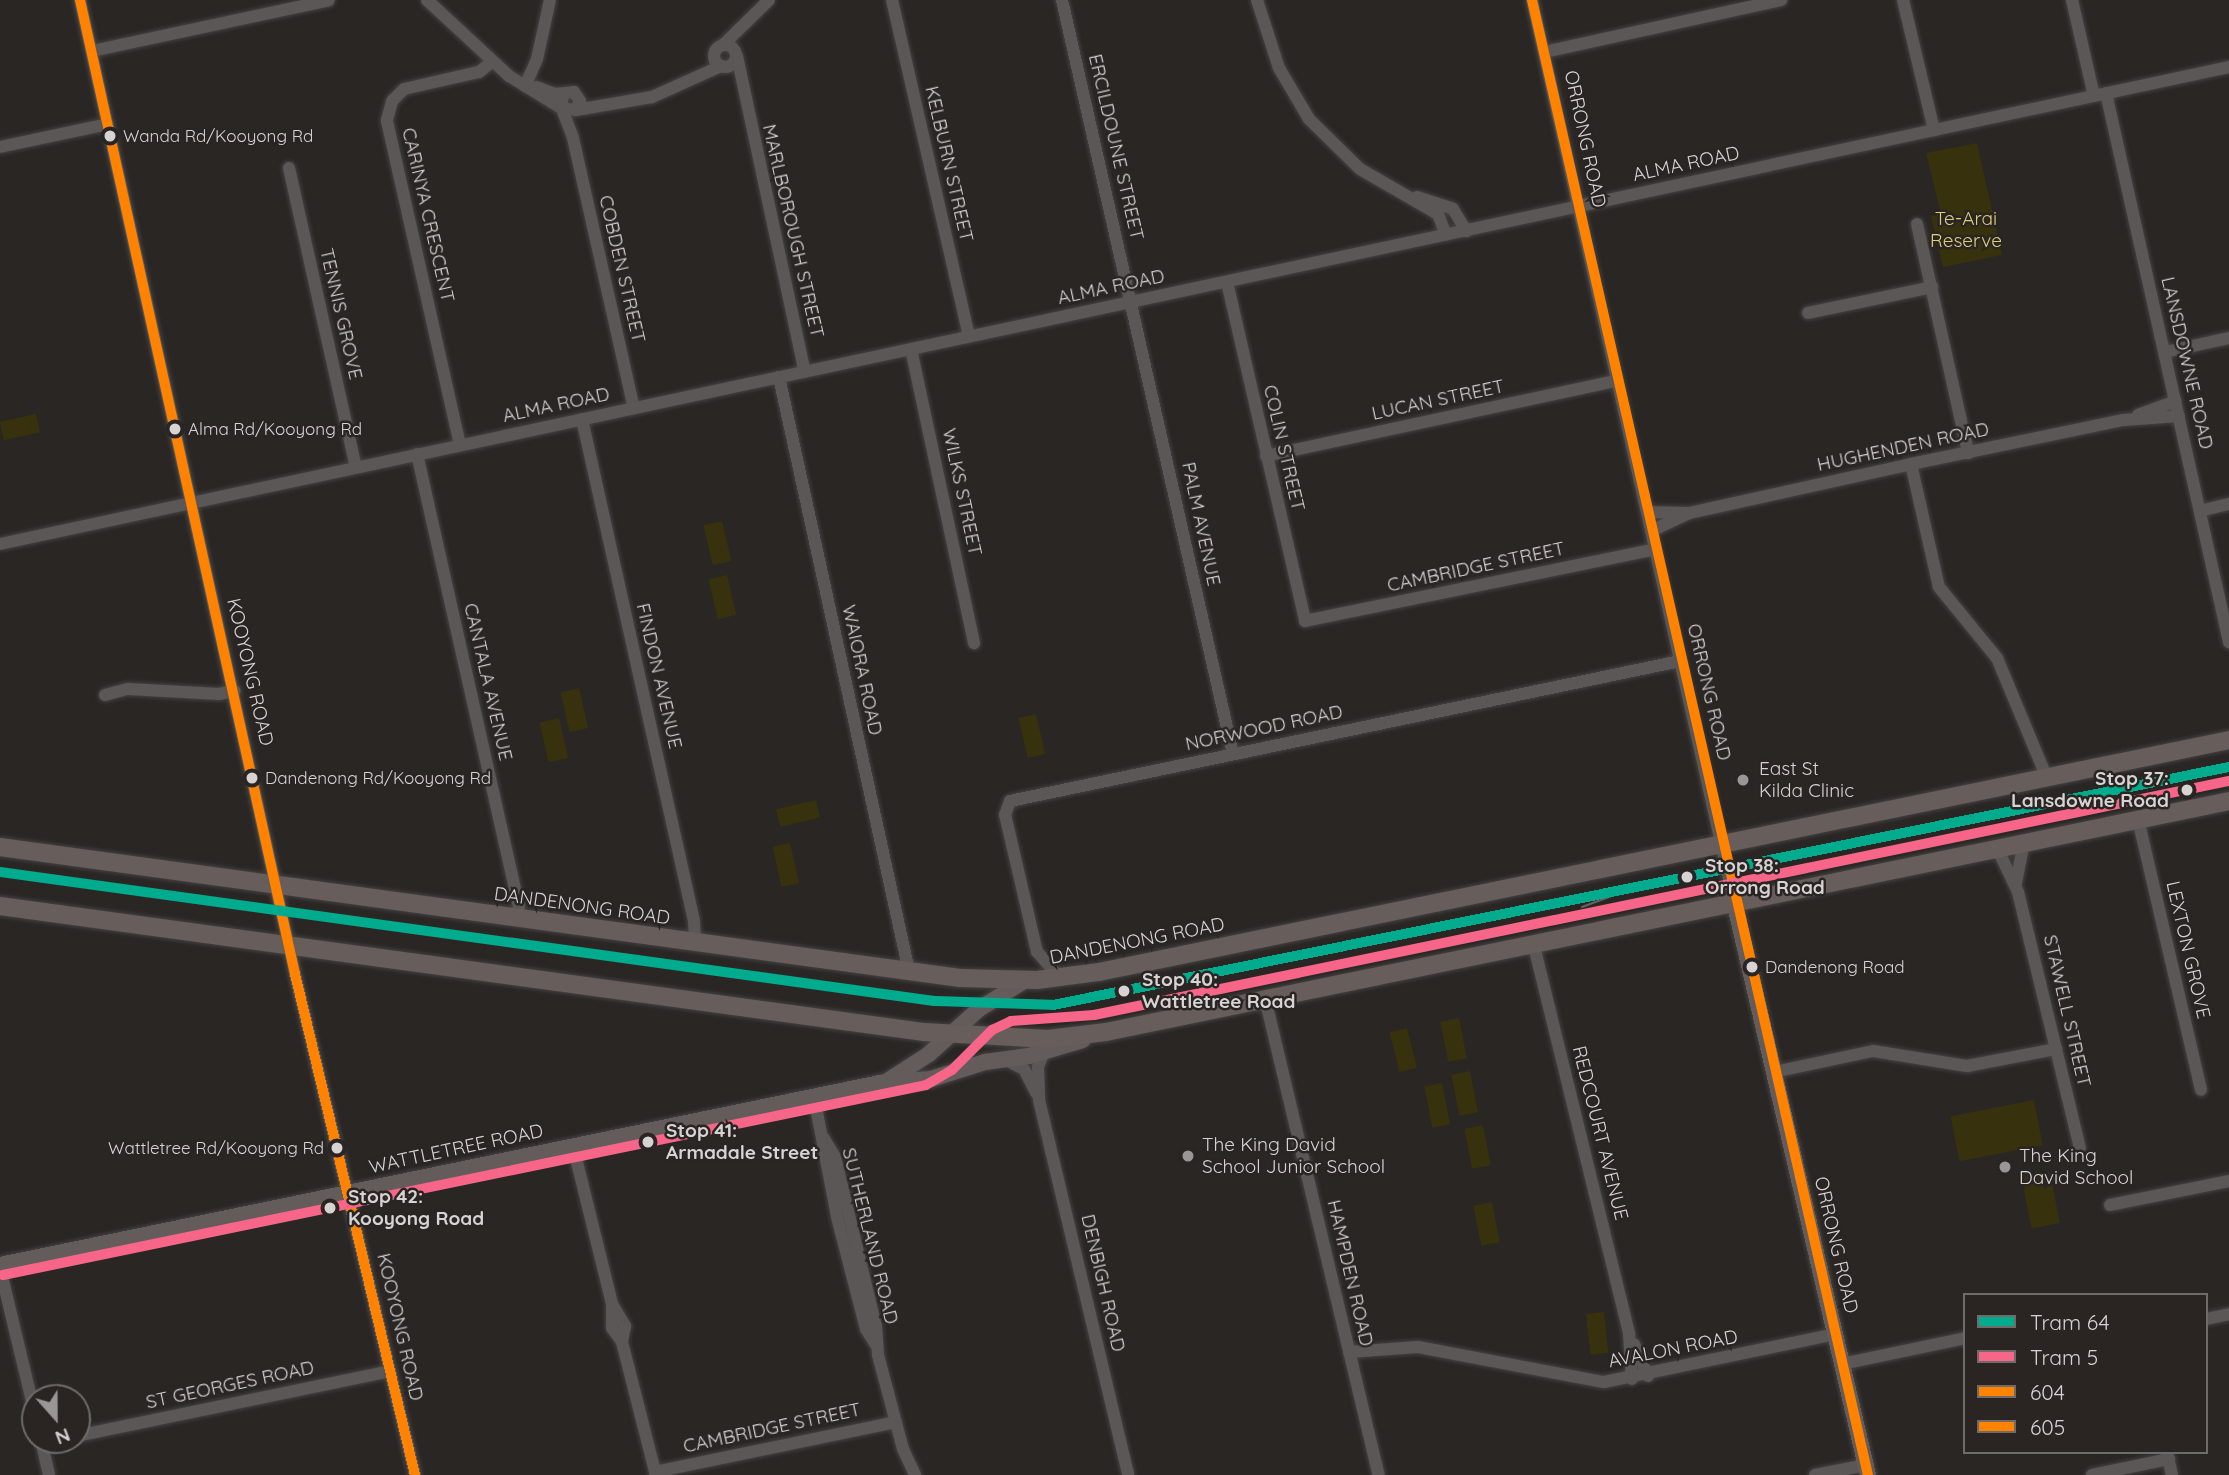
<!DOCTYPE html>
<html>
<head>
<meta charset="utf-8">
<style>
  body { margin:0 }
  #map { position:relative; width:2229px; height:1475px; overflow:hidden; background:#292624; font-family:Quicksand,sans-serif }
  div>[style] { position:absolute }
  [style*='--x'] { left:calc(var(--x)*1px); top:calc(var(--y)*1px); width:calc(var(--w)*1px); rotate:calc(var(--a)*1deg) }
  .green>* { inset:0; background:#37310e; transform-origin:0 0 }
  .roads { filter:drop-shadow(0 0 2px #444241) drop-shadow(0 0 2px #444241) }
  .minor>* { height:12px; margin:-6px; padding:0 6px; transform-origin:6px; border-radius:6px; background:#5a5756 }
  .minor>.ring { margin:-6px; padding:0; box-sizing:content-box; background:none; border:12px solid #5a5756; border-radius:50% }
  .major>* { height:16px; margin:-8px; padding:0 8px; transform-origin:8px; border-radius:8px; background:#635c5a }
  .highway>* { height:18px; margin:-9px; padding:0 9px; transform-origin:9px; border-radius:9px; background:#675d5b }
  .tram>* { height:2px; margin:-1px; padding:0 1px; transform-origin:1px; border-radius:1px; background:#656363 }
  .bus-1>* { height:10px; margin:-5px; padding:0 5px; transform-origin:5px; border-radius:5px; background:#ff8200 }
  .bus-2>* { height:10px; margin:-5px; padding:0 5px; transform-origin:5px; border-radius:5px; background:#ff8200 }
  .tram-1>* { height:10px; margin:-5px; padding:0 5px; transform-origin:5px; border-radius:5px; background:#00ab8e }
  .tram-2>* { height:10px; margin:-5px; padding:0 5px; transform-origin:5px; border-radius:5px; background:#f76688 }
  .dots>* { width:19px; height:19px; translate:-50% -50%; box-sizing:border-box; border:4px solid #2a2523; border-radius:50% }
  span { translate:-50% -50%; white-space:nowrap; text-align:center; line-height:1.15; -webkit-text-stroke:5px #2a2523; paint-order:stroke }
  .bus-label { font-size:17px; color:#d6d3d2 }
  .left { translate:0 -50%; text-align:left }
  .right { translate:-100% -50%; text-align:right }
  .street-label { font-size:19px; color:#d6d3d2 }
  .park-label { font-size:19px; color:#dccd7a }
  .poi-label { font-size:19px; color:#d6d3d2 }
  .stop-label { font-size:19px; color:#d6d3d2; font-weight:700 }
  .legend { position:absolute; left:1963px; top:1293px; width:245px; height:161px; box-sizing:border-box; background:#2a2523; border:2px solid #6f6b69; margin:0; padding:9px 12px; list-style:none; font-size:21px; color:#d6d3d2 }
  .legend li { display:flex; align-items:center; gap:14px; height:35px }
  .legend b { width:35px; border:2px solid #6f6b69 }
  .north { position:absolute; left:21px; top:1384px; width:70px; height:70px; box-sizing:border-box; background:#2a2523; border:2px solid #6f6b69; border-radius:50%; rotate:159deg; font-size:19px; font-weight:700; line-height:28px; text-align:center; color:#d6d3d2 }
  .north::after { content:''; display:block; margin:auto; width:24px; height:32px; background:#999695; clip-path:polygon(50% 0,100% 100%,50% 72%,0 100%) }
</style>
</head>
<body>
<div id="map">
  <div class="green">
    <i style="clip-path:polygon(1977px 143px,2002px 255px,1943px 267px,1931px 216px,1941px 214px,1926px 153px)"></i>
    <i style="left:36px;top:414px;width:19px;height:37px;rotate:78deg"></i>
    <i style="left:722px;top:521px;width:41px;height:19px;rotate:77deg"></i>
    <i style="left:727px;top:575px;width:41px;height:19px;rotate:77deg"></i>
    <i style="left:579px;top:688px;width:41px;height:19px;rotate:77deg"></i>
    <i style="left:1036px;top:714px;width:41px;height:18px;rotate:77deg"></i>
    <i style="left:559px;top:718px;width:41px;height:20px;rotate:77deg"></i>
    <i style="left:816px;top:800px;width:18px;height:41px;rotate:77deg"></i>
    <i style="left:790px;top:843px;width:41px;height:18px;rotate:77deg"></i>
    <i style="left:1459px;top:1018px;width:41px;height:19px;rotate:79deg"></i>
    <i style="left:1407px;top:1028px;width:41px;height:18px;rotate:76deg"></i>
    <i style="left:1470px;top:1071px;width:42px;height:19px;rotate:79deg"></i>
    <i style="left:1442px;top:1083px;width:42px;height:18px;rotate:79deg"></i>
    <i style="left:2034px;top:1100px;width:46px;height:85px;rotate:79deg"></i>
    <i style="left:1483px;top:1125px;width:41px;height:19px;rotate:79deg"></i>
    <i style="left:2050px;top:1172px;width:52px;height:29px;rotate:79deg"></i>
    <i style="left:1492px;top:1202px;width:41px;height:19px;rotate:79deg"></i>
    <i style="left:1604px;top:1312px;width:41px;height:18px;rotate:84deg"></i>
  </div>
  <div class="roads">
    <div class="minor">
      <i style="--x:80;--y:0;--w:997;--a:77.55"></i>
      <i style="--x:295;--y:974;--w:515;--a:76.53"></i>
      <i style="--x:427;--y:0;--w:112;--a:42.8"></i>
      <i style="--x:509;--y:76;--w:61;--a:31.6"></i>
      <i style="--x:892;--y:0;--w:345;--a:77.1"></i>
      <i style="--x:1062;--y:0;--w:773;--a:77.22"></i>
      <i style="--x:1257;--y:0;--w:71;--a:72.1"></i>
      <i style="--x:1279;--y:68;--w:59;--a:59.5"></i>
      <i style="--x:1309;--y:119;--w:71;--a:44.4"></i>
      <i style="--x:1360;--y:169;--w:90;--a:30"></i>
      <i style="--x:1438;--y:214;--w:22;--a:69"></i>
      <i style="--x:1532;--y:0;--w:923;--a:77.36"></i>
      <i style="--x:1903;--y:0;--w:134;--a:76.6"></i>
      <i style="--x:2072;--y:0;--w:98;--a:77.1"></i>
      <i class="ring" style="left:714px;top:45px;width:10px;height:10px"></i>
      <i style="--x:723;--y:45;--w:64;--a:-44.4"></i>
      <i style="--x:92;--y:51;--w:242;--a:-12.1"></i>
      <i style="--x:1544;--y:52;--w:243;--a:-12.4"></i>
      <i style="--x:737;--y:56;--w:323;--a:77.9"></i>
      <i style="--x:525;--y:86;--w:30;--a:-66"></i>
      <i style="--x:537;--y:59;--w:60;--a:-77.6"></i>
      <i style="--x:536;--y:87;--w:20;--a:20"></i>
      <i style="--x:555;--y:94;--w:19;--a:-6"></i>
      <i style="--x:574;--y:92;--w:11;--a:56"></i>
      <i style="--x:580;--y:101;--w:10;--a:114"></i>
      <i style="--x:576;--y:110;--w:15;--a:-172"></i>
      <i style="--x:561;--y:108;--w:15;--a:-82"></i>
      <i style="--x:2106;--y:93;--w:563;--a:77.37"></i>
      <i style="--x:562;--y:109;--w:31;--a:69"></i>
      <i style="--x:573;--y:138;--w:277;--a:77.3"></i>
      <i style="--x:576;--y:110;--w:77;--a:-9.7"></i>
      <i style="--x:652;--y:97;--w:76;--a:-24.2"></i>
      <i style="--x:0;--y:147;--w:110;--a:-12"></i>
      <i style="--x:289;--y:168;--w:306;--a:77.4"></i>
      <i style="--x:1417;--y:197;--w:38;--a:18"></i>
      <i style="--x:1453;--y:209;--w:26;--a:59"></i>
      <i style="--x:1917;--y:224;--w:235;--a:77.4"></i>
      <i style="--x:1227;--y:282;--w:348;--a:77"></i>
      <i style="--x:1305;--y:621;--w:357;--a:-11.6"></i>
      <i style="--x:1808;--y:313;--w:127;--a:-11.8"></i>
      <i style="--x:911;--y:349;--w:301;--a:77.9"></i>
      <i style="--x:2165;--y:352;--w:66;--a:-12.3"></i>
      <i style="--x:779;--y:377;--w:608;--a:77.66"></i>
      <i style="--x:2138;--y:415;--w:40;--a:-20.2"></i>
      <i style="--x:582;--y:419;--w:514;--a:77.42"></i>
      <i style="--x:694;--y:921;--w:21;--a:87"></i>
      <i style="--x:460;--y:445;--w:333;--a:-102.7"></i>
      <i style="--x:387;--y:120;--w:20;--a:-75"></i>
      <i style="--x:392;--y:101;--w:17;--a:-45"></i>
      <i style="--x:404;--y:89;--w:77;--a:-12.8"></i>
      <i style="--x:479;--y:72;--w:16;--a:-38"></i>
      <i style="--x:417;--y:454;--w:463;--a:77.3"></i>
      <i style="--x:519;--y:906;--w:13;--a:94"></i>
      <i style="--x:1266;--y:456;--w:359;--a:-12.1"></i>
      <i style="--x:1911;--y:464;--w:126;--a:77.2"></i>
      <i style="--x:1939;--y:587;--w:92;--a:50.8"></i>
      <i style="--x:1997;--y:658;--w:130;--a:67.4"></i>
      <i style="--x:2200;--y:511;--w:30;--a:-14"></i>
      <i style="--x:1647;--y:512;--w:42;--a:1.4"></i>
      <i style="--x:1651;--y:531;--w:42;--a:-25.3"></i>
      <i style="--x:1689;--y:513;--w:227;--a:-12.4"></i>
      <i style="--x:1911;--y:464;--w:217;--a:-11.7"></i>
      <i style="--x:2124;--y:420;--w:55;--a:-4.2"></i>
      <i style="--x:0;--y:544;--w:2279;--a:-12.08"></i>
      <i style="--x:105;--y:695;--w:24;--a:-15"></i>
      <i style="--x:128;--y:689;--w:91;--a:3.1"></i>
      <i style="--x:219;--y:694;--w:16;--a:-11"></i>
      <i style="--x:2138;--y:819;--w:278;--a:76.9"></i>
      <i style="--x:1997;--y:848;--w:49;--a:64.5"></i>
      <i style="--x:2018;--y:892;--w:263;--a:76.4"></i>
      <i style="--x:2016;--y:883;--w:42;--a:-79"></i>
      <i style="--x:1533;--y:942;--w:404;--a:76.2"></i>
      <i style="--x:1629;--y:1334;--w:45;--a:86.2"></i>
      <i style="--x:1060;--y:978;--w:35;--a:-131"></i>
      <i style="--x:1037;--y:952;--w:141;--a:-103.1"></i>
      <i style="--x:1005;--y:815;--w:15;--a:-70"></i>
      <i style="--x:1010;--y:801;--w:684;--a:-11.8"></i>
      <i style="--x:1265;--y:998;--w:490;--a:76.6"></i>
      <i style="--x:1044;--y:1052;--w:16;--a:112"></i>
      <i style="--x:1038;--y:1067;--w:33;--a:88"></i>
      <i style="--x:1039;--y:1100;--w:385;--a:76.6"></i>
      <i style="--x:1006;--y:1060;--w:20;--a:27"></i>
      <i style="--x:1024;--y:1069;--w:27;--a:63"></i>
      <i style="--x:1774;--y:1072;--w:101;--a:-12"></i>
      <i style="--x:1873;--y:1051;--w:95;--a:9.1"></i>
      <i style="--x:1967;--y:1066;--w:91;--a:-10.8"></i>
      <i style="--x:814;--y:1097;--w:122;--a:79.1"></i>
      <i style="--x:837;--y:1217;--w:116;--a:75.5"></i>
      <i style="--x:866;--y:1329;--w:19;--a:58"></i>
      <i style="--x:823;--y:1137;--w:23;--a:59"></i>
      <i style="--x:835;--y:1157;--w:174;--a:76.4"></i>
      <i style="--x:876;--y:1326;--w:29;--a:86"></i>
      <i style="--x:878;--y:1355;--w:97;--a:75.1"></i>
      <i style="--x:903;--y:1449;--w:29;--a:65"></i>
      <i style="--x:573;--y:1146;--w:163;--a:76.1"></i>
      <i style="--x:612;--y:1304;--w:24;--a:90"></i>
      <i style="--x:612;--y:1328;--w:17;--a:54"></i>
      <i style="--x:622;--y:1342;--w:137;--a:75.7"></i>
      <i style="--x:2110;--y:1205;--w:121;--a:-11.4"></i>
      <i style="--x:0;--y:1268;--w:150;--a:76.5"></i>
      <i style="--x:612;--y:1304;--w:26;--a:59"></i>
      <i style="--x:625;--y:1326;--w:16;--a:101"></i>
      <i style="--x:2206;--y:1319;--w:24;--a:-12"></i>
      <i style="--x:1634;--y:1344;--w:35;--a:66"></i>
      <i style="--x:1349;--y:1352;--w:69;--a:-4.1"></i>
      <i style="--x:1418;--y:1347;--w:189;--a:10.7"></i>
      <i style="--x:1604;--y:1382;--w:236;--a:-11.7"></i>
      <i style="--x:1842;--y:1364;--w:126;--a:-11.9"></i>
      <i style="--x:77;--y:1436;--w:320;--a:-11.7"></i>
      <i style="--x:41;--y:1440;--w:36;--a:77"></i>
      <i style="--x:2167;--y:1452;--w:24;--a:78"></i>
      <i style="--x:655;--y:1472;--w:246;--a:-11.7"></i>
      <i style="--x:1815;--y:1475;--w:52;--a:-11.1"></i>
      <i style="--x:2092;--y:1475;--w:79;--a:-11.7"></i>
    </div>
    <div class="major">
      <i style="--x:1734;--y:901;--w:589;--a:76.86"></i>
      <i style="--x:889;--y:1080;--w:48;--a:-33"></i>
      <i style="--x:929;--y:1054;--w:67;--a:-42"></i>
      <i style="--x:979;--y:1009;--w:53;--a:-31.9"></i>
      <i style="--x:0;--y:1265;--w:899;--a:-11.69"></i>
      <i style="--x:880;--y:1083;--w:51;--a:-4.5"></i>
      <i style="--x:931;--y:1079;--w:57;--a:-17.5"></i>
      <i style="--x:985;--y:1062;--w:44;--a:-7.8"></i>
      <i style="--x:1029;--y:1056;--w:56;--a:-16.5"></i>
    </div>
    <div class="highway">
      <i style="--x:0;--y:847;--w:969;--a:7.77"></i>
      <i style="--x:960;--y:978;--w:77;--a:1.5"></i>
      <i style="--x:1037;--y:980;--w:63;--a:-7.4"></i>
      <i style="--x:1099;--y:972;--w:1154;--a:-11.6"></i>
      <i style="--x:0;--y:906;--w:933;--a:7.77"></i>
      <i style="--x:924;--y:1032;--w:124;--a:3.2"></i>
      <i style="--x:1048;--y:1039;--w:58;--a:-6.9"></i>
      <i style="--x:1106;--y:1032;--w:1147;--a:-11.62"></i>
    </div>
  </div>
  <div class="tram">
    <i style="--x:1582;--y:907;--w:46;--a:-20.4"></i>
  </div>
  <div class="bus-1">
    <i style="--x:1532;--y:0;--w:1513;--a:77.17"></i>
  </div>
  <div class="bus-2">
    <i style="--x:80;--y:0;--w:997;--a:77.55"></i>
    <i style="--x:295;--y:974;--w:515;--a:76.53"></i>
  </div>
  <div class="tram-1">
    <i style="--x:0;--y:872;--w:943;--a:7.86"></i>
    <i style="--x:934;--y:1001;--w:119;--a:1.9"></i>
    <i style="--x:1053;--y:1005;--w:1200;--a:-11.44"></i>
  </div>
  <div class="tram-2">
    <i style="--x:3;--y:1275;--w:942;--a:-11.63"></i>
    <i style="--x:926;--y:1085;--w:30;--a:-30"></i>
    <i style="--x:952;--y:1070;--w:57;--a:-45"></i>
    <i style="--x:992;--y:1030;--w:21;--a:-25"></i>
    <i style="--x:1011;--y:1021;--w:83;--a:-4.1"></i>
    <i style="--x:1094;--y:1015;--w:1159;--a:-11.65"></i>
  </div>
  <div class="dots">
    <i style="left:110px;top:136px;background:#d6d3d2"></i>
    <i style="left:175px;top:429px;background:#d6d3d2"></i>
    <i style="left:252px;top:778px;background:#d6d3d2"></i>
    <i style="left:1743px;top:780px;background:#999695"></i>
    <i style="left:2187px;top:790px;background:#d6d3d2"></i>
    <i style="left:1687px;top:877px;background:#d6d3d2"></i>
    <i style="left:1752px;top:967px;background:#d6d3d2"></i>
    <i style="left:1124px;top:991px;background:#d6d3d2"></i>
    <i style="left:648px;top:1142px;background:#d6d3d2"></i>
    <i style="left:337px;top:1148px;background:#d6d3d2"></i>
    <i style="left:1188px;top:1156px;background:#999695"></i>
    <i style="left:2005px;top:1167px;background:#999695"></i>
    <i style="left:330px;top:1208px;background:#d6d3d2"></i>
  </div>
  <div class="bus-label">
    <span class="left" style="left:123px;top:136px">Wanda Rd/Kooyong Rd</span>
    <span class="left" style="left:188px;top:429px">Alma Rd/Kooyong Rd</span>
    <span class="left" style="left:265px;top:778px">Dandenong Rd/Kooyong Rd</span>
    <span class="left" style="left:1765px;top:967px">Dandenong Road</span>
    <span class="right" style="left:324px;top:1148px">Wattletree Rd/Kooyong Rd</span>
  </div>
  <div class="street-label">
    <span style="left:1585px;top:139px;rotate:78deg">ORRONG ROAD</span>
    <span style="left:1116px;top:147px;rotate:77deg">ERCILDOUNE STREET</span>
    <span style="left:949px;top:164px;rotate:77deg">KELBURN STREET</span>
    <span style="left:1686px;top:164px;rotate:-12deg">ALMA ROAD</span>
    <span style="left:428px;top:215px;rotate:77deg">CARINYA CRESCENT</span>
    <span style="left:793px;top:231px;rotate:77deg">MARLBOROUGH STREET</span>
    <span style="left:622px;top:269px;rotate:77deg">COBDEN STREET</span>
    <span style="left:1111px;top:287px;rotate:-12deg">ALMA ROAD</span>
    <span style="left:341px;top:314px;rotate:77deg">TENNIS GROVE</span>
    <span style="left:2187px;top:363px;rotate:77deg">LANSDOWNE ROAD</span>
    <span style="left:1438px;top:400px;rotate:-12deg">LUCAN STREET</span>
    <span style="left:556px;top:405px;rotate:-12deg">ALMA ROAD</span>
    <span style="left:1903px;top:447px;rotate:-12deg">HUGHENDEN ROAD</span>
    <span style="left:1284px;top:448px;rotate:77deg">COLIN STREET</span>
    <span style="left:962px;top:492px;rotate:78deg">WILKS STREET</span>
    <span style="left:1201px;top:524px;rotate:78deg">PALM AVENUE</span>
    <span style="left:1476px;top:567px;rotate:-12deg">CAMBRIDGE STREET</span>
    <span style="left:862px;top:670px;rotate:78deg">WAIORA ROAD</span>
    <span style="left:250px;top:672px;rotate:77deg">KOOYONG ROAD</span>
    <span style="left:659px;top:676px;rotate:77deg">FINDON AVENUE</span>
    <span style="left:488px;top:682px;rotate:77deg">CANTALA AVENUE</span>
    <span style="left:1709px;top:692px;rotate:77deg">ORRONG ROAD</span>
    <span style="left:1264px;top:728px;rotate:-12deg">NORWOOD ROAD</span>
    <span style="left:582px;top:906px;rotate:8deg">DANDENONG ROAD</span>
    <span style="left:1137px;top:941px;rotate:-11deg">DANDENONG ROAD</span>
    <span style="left:2188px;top:950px;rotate:77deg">LEXTON GROVE</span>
    <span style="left:2067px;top:1011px;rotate:77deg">STAWELL STREET</span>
    <span style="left:1600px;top:1133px;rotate:76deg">REDCOURT AVENUE</span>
    <span style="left:456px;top:1149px;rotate:-12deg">WATTLETREE ROAD</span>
    <span style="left:870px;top:1236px;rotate:76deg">SUTHERLAND ROAD</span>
    <span style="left:1836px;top:1245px;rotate:77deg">ORRONG ROAD</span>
    <span style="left:1350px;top:1273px;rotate:77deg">HAMPDEN ROAD</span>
    <span style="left:1103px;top:1283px;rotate:77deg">DENBIGH ROAD</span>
    <span style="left:400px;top:1327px;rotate:77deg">KOOYONG ROAD</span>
    <span style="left:1673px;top:1349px;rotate:-11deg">AVALON ROAD</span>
    <span style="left:230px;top:1385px;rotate:-12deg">ST GEORGES ROAD</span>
    <span style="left:772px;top:1428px;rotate:-12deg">CAMBRIDGE STREET</span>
  </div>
  <div class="park-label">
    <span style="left:1966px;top:230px">Te-Arai<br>Reserve</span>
  </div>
  <div class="poi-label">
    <span class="left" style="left:1759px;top:780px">East St<br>Kilda Clinic</span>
    <span class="left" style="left:1202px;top:1156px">The King David<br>School Junior School</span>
    <span class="left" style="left:2019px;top:1167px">The King<br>David School</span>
  </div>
  <div class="stop-label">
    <span class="right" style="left:2169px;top:790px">Stop 37:<br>Lansdowne Road</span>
    <span class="left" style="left:1705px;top:877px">Stop 38:<br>Orrong Road</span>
    <span class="left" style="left:1142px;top:991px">Stop 40:<br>Wattletree Road</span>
    <span class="left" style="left:666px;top:1142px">Stop 41:<br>Armadale Street</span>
    <span class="left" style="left:348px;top:1208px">Stop 42:<br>Kooyong Road</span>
  </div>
  <ul class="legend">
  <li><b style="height:9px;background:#00ab8e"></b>Tram 64</li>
  <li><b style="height:9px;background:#f76688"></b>Tram 5</li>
  <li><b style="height:9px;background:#ff8200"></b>604</li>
  <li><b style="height:9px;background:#ff8200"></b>605</li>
  </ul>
  <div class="north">N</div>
</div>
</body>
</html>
